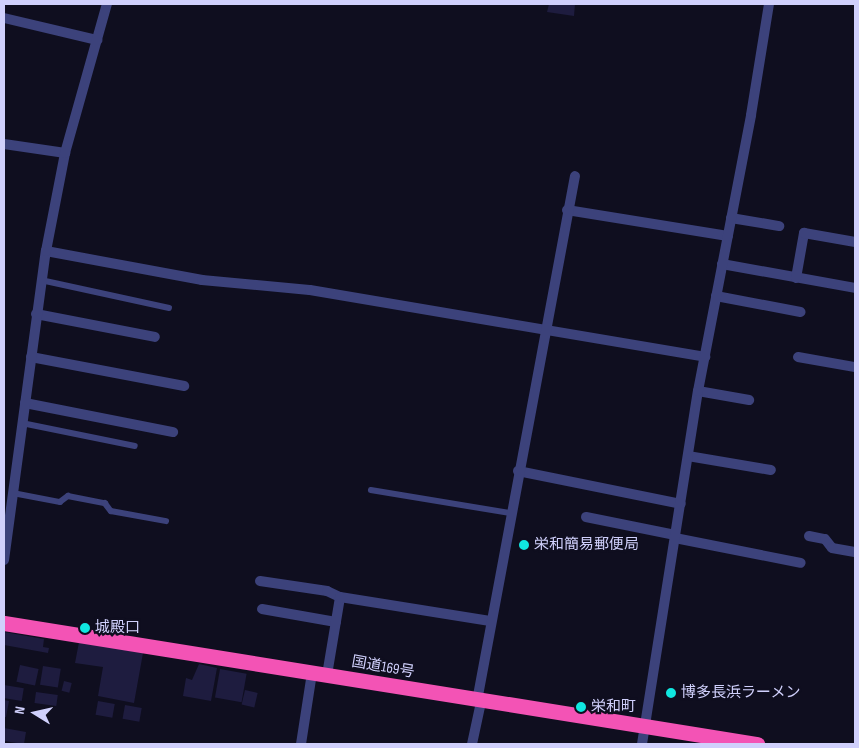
<!DOCTYPE html>
<html>
<head>
<meta charset="utf-8">
<style>
  body { margin:0 }
  #map { position:relative; width:859px; height:748px; overflow:hidden; background:#0f0e1f; font-family:"Sofia Sans Condensed","Noto Sans JP",sans-serif }
  div>[style] { position:absolute }
  [style*='--x'] { left:calc(var(--x)*1px); top:calc(var(--y)*1px); width:calc(var(--w)*1px); rotate:calc(var(--a)*1deg) }
  .building>* { inset:0; background:#1e1c3f; transform-origin:0 0 }
  .lane>* { height:5.5px; margin:-2.75px; padding:0 2.75px; transform-origin:2.75px; border-radius:2.75px; background:#3c427b }
  .street>* { height:10px; margin:-5px; padding:0 5px; transform-origin:5px; border-radius:5px; background:#3c427b }
  .highway>* { height:15px; margin:-7.5px; padding:0 7.5px; transform-origin:7.5px; border-radius:7.5px; background:#f353b5 }
  .dots>* { width:14px; height:14px; translate:-50% -50%; box-sizing:border-box; border:2px solid #0f0e1f; border-radius:50% }
  span { translate:-50% -50%; white-space:nowrap; text-align:center; line-height:1.15; -webkit-text-stroke:4.5px #0f0e1f; paint-order:stroke }
  .poi-label { font-size:15px; color:#d0d0fc }
  .left { translate:0 -50%; text-align:left }
  .street-label { font-size:15px; color:#d0d0fc }
  .frame { position:absolute; inset:0; border:5px solid #d0d0fc; pointer-events:none }
  .north { position:absolute; left:10px; top:688px; width:50px; height:50px; -webkit-text-stroke:4px #0f0e1f; paint-order:stroke; rotate:280deg; font-size:14px; font-weight:700; line-height:20px; text-align:center; color:#d0d0fc }
  .north::after { content:''; display:block; margin:auto; width:18px; height:22px; background:#d0d0fc; clip-path:polygon(50% 0,100% 100%,50% 72%,0 100%) }
</style>
</head>
<body>
<div id="map">
  <div class="building">
    <i style="clip-path:polygon(549px 4px,575px 4px,574px 16px,547px 12px)"></i>
    <i style="clip-path:polygon(4px 632px,44px 639px,43px 647px,49px 648px,48px 653px,4px 645px)"></i>
    <i style="clip-path:polygon(79px 642px,143px 653px,134px 703px,98px 696px,103px 667px,75px 663px)"></i>
    <i style="clip-path:polygon(199px 664px,217px 668px,211px 701px,183px 696px,186px 678px,192px 680px)"></i>
    <i style="left:20px;top:665px;width:19px;height:17px;rotate:12deg"></i>
    <i style="left:43px;top:666px;width:18px;height:19px;rotate:9deg"></i>
    <i style="left:220px;top:669px;width:27px;height:29px;rotate:10deg"></i>
    <i style="left:64px;top:681px;width:8px;height:10px;rotate:14deg"></i>
    <i style="left:4px;top:685px;width:20px;height:13px;rotate:9deg"></i>
    <i style="left:245px;top:690px;width:13px;height:15px;rotate:13deg"></i>
    <i style="left:36px;top:692px;width:22px;height:11px;rotate:8deg"></i>
    <i style="clip-path:polygon(4px 700px,9px 701px,6px 717px,4px 717px)"></i>
    <i style="left:98px;top:701px;width:17px;height:14px;rotate:10deg"></i>
    <i style="left:125px;top:705px;width:17px;height:14px;rotate:10deg"></i>
    <i style="clip-path:polygon(4px 728px,26px 732px,24px 744px,4px 741px)"></i>
  </div>
  <div class="lane">
    <i style="--x:41;--y:280;--w:131;--a:12.3"></i>
    <i style="--x:22;--y:423;--w:115;--a:11.5"></i>
    <i style="--x:371;--y:490;--w:141;--a:9.4"></i>
    <i style="--x:13;--y:493;--w:48;--a:10.8"></i>
    <i style="--x:60;--y:502;--w:10;--a:-37"></i>
    <i style="--x:68;--y:496;--w:38;--a:11"></i>
    <i style="--x:105;--y:503;--w:10;--a:53"></i>
    <i style="--x:111;--y:511;--w:56;--a:10.3"></i>
  </div>
  <div class="street">
    <i style="--x:4;--y:18;--w:96;--a:13.3"></i>
    <i style="--x:4;--y:144;--w:62;--a:8.4"></i>
    <i style="--x:567;--y:210;--w:163;--a:9.2"></i>
    <i style="--x:731;--y:218;--w:49;--a:9.5"></i>
    <i style="--x:46;--y:251;--w:159;--a:10.5"></i>
    <i style="--x:202;--y:280;--w:108;--a:5.3"></i>
    <i style="--x:310;--y:290;--w:401;--a:9.6"></i>
    <i style="--x:722;--y:264;--w:135;--a:10.2"></i>
    <i style="--x:796;--y:278;--w:46;--a:-79.9"></i>
    <i style="--x:804;--y:233;--w:52;--a:10"></i>
    <i style="--x:716;--y:296;--w:86;--a:10.7"></i>
    <i style="--x:36;--y:314;--w:121;--a:10.9"></i>
    <i style="--x:31;--y:357;--w:156;--a:10.7"></i>
    <i style="--x:798;--y:357;--w:58;--a:10"></i>
    <i style="--x:698;--y:391;--w:52;--a:10"></i>
    <i style="--x:25;--y:403;--w:151;--a:11.1"></i>
    <i style="--x:688;--y:456;--w:84;--a:9.6"></i>
    <i style="--x:518;--y:471;--w:166;--a:11.4"></i>
    <i style="--x:586;--y:517;--w:91;--a:11.4"></i>
    <i style="--x:809;--y:536;--w:16;--a:11"></i>
    <i style="--x:825;--y:539;--w:11;--a:52"></i>
    <i style="--x:832;--y:548;--w:23;--a:10"></i>
    <i style="--x:675;--y:538;--w:128;--a:11.2"></i>
    <i style="--x:4;--y:560;--w:312;--a:-82.3"></i>
    <i style="--x:46;--y:251;--w:100;--a:-79"></i>
    <i style="--x:65;--y:153;--w:155;--a:-74.3"></i>
    <i style="--x:260;--y:581;--w:68;--a:8.5"></i>
    <i style="--x:327;--y:591;--w:14;--a:25"></i>
    <i style="--x:262;--y:609;--w:75;--a:10"></i>
    <i style="--x:327;--y:675;--w:79;--a:-80.5"></i>
    <i style="--x:340;--y:597;--w:152;--a:9.1"></i>
    <i style="--x:477;--y:701;--w:534;--a:-79.43"></i>
    <i style="--x:301;--y:744;--w:72;--a:-81.2"></i>
    <i style="--x:472;--y:744;--w:43;--a:-77.9"></i>
    <i style="--x:642;--y:744;--w:357;--a:-81"></i>
    <i style="--x:698;--y:391;--w:281;--a:-79.1"></i>
    <i style="--x:751;--y:115;--w:112;--a:-80.8"></i>
  </div>
  <div class="highway">
    <i style="--x:4;--y:623;--w:763;--a:9.13"></i>
  </div>
  <div class="dots">
    <i style="left:524px;top:545px;background:#10e7e0"></i>
    <i style="left:85px;top:628px;background:#10e7e0"></i>
    <i style="left:671px;top:693px;background:#10e7e0"></i>
    <i style="left:581px;top:707px;background:#10e7e0"></i>
  </div>
  <div class="poi-label">
    <span class="left" style="left:534px;top:545px">栄和簡易郵便局</span>
    <span class="left" style="left:95px;top:628px">城殿口</span>
    <span class="left" style="left:681px;top:693px">博多長浜ラーメン</span>
    <span class="left" style="left:591px;top:707px">栄和町</span>
  </div>
  <div class="street-label">
    <span style="left:383px;top:667px;rotate:10deg">国道169号</span>
  </div>
  <div class="frame"></div>
  <div class="north">N</div>
</div>
</body>
</html>
